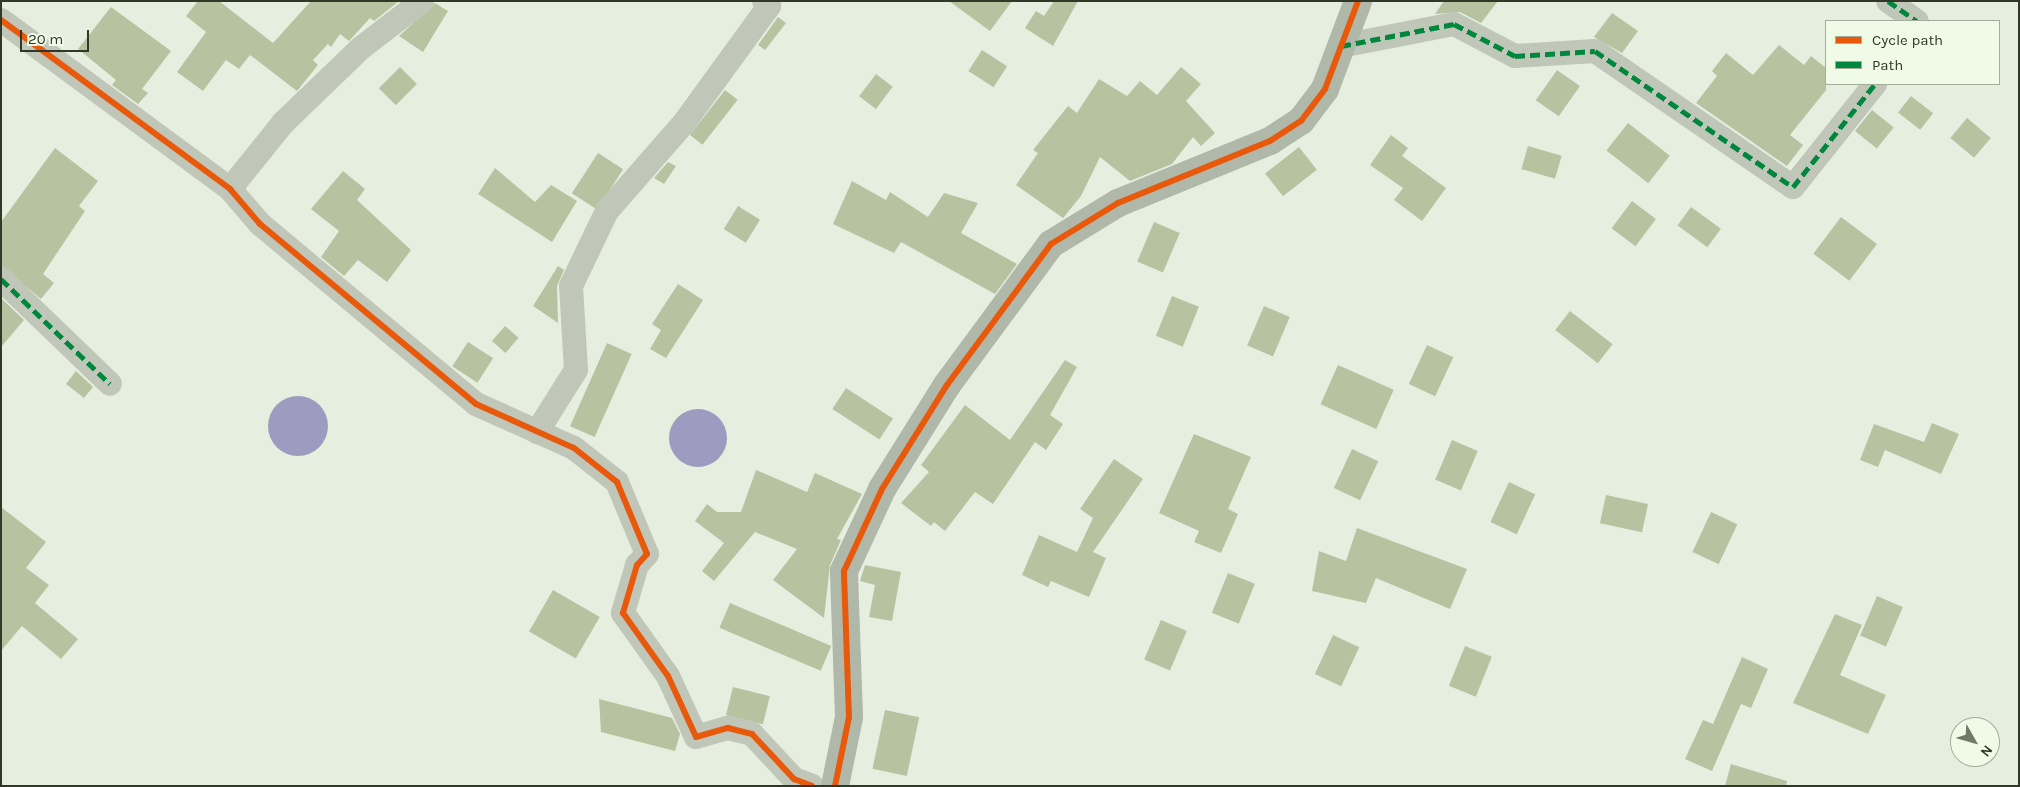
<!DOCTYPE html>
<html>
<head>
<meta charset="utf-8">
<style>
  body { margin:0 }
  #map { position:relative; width:2020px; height:787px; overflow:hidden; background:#e6eee0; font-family:Karla,sans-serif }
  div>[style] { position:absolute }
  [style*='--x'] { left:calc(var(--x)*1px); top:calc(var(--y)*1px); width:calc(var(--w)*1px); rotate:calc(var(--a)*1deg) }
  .water>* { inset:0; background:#9d9bc0 }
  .round { border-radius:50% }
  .building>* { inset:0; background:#b7c3a0; transform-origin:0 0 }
  .street>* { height:24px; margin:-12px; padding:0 12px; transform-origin:12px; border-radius:12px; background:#c0c7b9 }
  .secondary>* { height:28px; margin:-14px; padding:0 14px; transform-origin:14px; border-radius:14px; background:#b0b8a9 }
  .quiet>* { height:5px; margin-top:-2.5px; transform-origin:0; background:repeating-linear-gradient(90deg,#00873e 0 10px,transparent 0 15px) }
  .cycleway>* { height:6px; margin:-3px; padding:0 3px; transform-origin:3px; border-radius:3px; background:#e8590c }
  span { translate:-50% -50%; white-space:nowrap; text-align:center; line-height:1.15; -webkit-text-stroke:5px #effbe7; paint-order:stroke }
  .frame { position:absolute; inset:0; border:2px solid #323827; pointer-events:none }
  .legend { position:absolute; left:1825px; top:20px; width:175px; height:65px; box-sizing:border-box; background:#effbe7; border:1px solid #a3ad9a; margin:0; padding:6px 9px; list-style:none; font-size:15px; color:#323827 }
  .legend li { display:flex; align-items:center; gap:10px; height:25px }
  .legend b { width:25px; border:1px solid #a3ad9a }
  .north { position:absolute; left:1950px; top:717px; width:50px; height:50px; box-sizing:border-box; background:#effbe7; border:1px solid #a3ad9a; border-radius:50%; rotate:128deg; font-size:14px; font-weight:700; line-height:20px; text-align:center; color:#323827 }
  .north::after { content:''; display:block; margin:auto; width:18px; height:22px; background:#717868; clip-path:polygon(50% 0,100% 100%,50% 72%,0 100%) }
  .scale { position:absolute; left:20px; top:30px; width:69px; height:22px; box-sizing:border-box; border:2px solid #323827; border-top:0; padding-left:6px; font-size:15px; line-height:18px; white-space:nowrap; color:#323827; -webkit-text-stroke:4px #effbe7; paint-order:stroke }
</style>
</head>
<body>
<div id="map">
  <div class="water">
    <i class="round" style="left:268px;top:396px;width:60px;height:60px"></i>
    <i class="round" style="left:669px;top:409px;width:58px;height:58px"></i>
  </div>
  <div class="building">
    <i style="clip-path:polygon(198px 1px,219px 1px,273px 43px,311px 1px,399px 1px,374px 21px,370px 18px,349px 41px,340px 34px,331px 47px,328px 44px,313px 60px,318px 65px,297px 91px,250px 55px,239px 69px,226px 60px,203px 91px,177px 72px,206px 32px,186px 16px)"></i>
    <i style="clip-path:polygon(949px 1px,1012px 1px,990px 31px)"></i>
    <i style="clip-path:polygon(1054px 1px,1078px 1px,1053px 46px,1025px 28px,1036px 11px,1044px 16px)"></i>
    <i style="clip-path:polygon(1444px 1px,1498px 1px,1481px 23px,1460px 12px,1435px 14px)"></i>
    <i style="clip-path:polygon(435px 3px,448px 11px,423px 52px,399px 36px)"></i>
    <i style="clip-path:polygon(111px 7px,171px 51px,142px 89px,148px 93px,138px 104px,112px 85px,116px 80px,78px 49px)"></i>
    <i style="clip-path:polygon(1612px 13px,1638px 31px,1622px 53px,1594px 37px)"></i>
    <i style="clip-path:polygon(778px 17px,786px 23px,765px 50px,758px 45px)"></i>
    <i style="clip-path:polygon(1779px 45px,1804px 65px,1811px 56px,1826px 68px,1826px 90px,1790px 135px,1803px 145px,1787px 166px,1696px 103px,1717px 76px,1712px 71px,1726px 53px,1753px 75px)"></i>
    <i style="left:982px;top:50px;width:30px;height:25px;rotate:33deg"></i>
    <i style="left:400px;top:67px;width:24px;height:30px;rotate:45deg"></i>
    <i style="clip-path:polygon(1181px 67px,1201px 84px,1186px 101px,1215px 133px,1201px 146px,1193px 137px,1172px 164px,1130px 181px,1100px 157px,1081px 196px,1063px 218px,1016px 185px,1038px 153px,1033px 150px,1068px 106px,1077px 113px,1099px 79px,1127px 96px,1140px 81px,1157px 95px)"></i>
    <i style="left:1557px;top:70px;width:28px;height:37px;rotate:35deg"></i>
    <i style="left:876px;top:74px;width:21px;height:28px;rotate:37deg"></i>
    <i style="left:725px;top:90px;width:16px;height:57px;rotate:38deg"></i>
    <i style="left:1911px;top:96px;width:28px;height:21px;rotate:38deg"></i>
    <i style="left:1872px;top:110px;width:28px;height:27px;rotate:39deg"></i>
    <i style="left:1967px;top:118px;width:31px;height:26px;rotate:40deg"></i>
    <i style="left:1628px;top:123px;width:53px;height:35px;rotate:38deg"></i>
    <i style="clip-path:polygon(1391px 135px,1408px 148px,1402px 156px,1446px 188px,1422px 221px,1394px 200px,1403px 188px,1370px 165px)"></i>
    <i style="left:1528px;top:146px;width:35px;height:24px;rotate:16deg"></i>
    <i style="left:1299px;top:147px;width:29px;height:43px;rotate:52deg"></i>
    <i style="clip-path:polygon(55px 148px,98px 181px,79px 206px,85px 211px,43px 274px,54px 283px,41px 299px,1px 266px,1px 222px)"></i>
    <i style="left:598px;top:153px;width:30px;height:48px;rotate:33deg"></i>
    <i style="clip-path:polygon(668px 162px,676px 166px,664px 184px,654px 178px)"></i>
    <i style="clip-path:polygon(495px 168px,535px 202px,551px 185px,577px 201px,552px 242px,478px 194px)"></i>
    <i style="clip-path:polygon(343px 171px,365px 189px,357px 200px,411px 250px,387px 282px,358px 260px,344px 276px,321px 257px,339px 231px,311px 209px)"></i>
    <i style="clip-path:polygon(852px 181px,886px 200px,890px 192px,928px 217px,944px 193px,978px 203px,961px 233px,1017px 264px,995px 294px,901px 242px,894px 253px,833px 224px)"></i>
    <i style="left:1632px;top:201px;width:30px;height:34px;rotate:37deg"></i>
    <i style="left:738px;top:206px;width:26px;height:27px;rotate:32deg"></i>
    <i style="left:1691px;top:207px;width:37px;height:23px;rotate:36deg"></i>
    <i style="left:1841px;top:217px;width:45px;height:46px;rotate:37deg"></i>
    <i style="left:1154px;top:222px;width:28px;height:43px;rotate:23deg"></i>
    <i style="clip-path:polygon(558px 266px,564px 270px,557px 286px,558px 323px,533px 306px)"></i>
    <i style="clip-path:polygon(678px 284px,703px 300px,666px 358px,650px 349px,661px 330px,652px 324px)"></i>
    <i style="left:1172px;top:296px;width:29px;height:43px;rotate:22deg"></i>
    <i style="clip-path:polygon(1px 298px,24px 320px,1px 347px)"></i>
    <i style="left:1264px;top:306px;width:28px;height:43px;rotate:23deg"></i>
    <i style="left:1570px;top:311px;width:54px;height:24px;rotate:38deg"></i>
    <i style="left:505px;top:326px;width:18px;height:20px;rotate:41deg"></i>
    <i style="left:468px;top:342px;width:30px;height:29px;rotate:33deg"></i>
    <i style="left:607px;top:343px;width:27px;height:91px;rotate:24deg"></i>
    <i style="left:1427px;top:345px;width:29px;height:43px;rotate:25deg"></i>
    <i style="clip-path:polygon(1065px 360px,1077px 367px,1050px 415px,1063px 424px,1046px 450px,1035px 442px,993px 504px,975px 492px,945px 531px,934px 522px,931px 526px,901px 503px,929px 472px,921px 465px,965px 405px,1010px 440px)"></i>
    <i style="left:1338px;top:365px;width:61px;height:43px;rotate:24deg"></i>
    <i style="clip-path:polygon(76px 371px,93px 387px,84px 398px,66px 384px)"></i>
    <i style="left:846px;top:388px;width:56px;height:25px;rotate:33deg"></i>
    <i style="clip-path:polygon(1932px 423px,1959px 434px,1941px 474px,1885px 450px,1878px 467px,1860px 460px,1874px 424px,1924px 442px)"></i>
    <i style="clip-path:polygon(1194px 434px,1251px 457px,1228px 509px,1238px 514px,1221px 553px,1194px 542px,1199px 531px,1159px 513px)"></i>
    <i style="left:1452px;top:440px;width:28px;height:43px;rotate:23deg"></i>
    <i style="left:1352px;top:449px;width:29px;height:43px;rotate:25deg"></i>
    <i style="clip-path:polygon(1114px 459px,1143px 479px,1093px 552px,1106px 558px,1089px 597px,1051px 581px,1048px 587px,1022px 575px,1039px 535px,1077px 552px,1093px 518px,1080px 509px)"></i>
    <i style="clip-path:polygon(756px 470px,807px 492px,815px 473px,862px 494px,837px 539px,841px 540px,830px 565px,824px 618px,773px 580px,797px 549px,755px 532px,714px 581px,702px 571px,724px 543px,695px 521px,707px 504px,717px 512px,741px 512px)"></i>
    <i style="left:1509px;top:482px;width:29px;height:44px;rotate:25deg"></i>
    <i style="left:1606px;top:495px;width:43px;height:29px;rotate:12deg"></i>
    <i style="clip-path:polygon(1px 507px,46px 542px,26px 568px,49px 585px,35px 603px,78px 639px,61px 659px,22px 626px,1px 651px)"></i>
    <i style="left:1711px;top:512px;width:29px;height:44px;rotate:25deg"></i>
    <i style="clip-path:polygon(1357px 528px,1467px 569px,1450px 609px,1376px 578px,1366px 603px,1312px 591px,1319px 551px,1346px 561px)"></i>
    <i style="clip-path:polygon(866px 562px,865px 565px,901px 572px,892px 621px,869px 617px,875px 585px,860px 581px)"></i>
    <i style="left:1228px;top:573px;width:29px;height:43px;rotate:22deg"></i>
    <i style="left:553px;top:590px;width:54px;height:48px;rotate:30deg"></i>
    <i style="left:1877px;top:596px;width:28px;height:43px;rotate:23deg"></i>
    <i style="left:730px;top:603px;width:110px;height:27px;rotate:23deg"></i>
    <i style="clip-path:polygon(1835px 614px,1862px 625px,1840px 675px,1886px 695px,1868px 734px,1793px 703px)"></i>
    <i style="left:1161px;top:620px;width:28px;height:43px;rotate:23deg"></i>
    <i style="left:1333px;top:635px;width:29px;height:43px;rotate:25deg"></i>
    <i style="left:1465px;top:646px;width:29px;height:43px;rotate:22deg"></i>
    <i style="clip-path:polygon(1742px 657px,1768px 669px,1751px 708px,1741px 704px,1712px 771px,1685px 759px,1703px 720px,1713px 724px)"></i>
    <i style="left:733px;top:687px;width:38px;height:29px;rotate:14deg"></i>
    <i style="clip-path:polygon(599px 699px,672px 718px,680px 734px,675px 751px,601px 732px)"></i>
    <i style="left:885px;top:710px;width:35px;height:60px;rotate:12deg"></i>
    <i style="clip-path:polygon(1731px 764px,1787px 781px,1786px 786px,1725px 786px)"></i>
  </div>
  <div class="street">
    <i style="--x:1888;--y:1;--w:35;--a:35"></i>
    <i style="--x:1;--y:20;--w:285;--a:36.4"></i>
    <i style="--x:230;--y:189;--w:46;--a:49.4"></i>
    <i style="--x:260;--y:224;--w:281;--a:39.8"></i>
    <i style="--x:476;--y:404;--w:107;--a:24.2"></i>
    <i style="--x:574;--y:448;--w:55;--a:38.3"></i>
    <i style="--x:617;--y:482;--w:78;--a:67.4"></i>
    <i style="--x:647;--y:554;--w:15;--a:132"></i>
    <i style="--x:637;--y:565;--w:50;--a:106.3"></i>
    <i style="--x:623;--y:613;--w:77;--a:54.5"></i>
    <i style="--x:668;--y:676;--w:67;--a:65.3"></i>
    <i style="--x:696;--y:737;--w:33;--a:-16"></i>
    <i style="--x:728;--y:728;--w:25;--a:14"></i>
    <i style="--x:752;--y:734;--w:62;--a:47"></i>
    <i style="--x:794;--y:779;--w:19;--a:21"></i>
    <i style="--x:1341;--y:46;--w:115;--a:-11"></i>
    <i style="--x:1454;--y:24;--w:69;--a:27.7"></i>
    <i style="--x:1515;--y:56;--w:80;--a:-3.6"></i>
    <i style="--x:1595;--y:51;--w:240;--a:34.5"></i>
    <i style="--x:1793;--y:187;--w:132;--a:-51.5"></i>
    <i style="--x:230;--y:189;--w:85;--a:-51.2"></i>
    <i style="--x:283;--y:123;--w:108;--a:-43.9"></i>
    <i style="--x:361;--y:48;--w:77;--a:-37.6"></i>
    <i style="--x:1;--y:279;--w:151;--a:43.9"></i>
    <i style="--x:537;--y:432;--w:73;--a:-57.8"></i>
    <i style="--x:576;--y:370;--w:84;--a:-93.4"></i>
    <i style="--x:571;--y:286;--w:83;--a:-64.4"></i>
    <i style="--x:607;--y:211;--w:117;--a:-48.8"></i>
    <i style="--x:684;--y:123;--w:145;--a:-54"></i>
    <i style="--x:769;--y:6;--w:7;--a:-135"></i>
  </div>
  <div class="secondary">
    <i style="--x:835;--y:786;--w:70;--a:-78.5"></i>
    <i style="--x:849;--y:717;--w:146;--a:-92"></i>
    <i style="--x:844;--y:571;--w:90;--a:-65.1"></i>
    <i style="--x:882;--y:489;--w:123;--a:-58"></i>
    <i style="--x:947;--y:385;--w:175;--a:-53.6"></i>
    <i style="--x:1051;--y:244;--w:79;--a:-31.5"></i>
    <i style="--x:1118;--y:203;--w:164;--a:-22.2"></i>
    <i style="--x:1270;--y:141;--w:37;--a:-33"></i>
    <i style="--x:1301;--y:121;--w:40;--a:-53"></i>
    <i style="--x:1325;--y:89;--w:94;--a:-69.4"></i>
  </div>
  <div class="quiet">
    <i style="--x:1888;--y:1;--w:35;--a:35"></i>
    <i style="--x:1341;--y:46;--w:115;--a:-11"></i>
    <i style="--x:1454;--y:24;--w:69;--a:27.7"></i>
    <i style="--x:1515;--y:56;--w:80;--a:-3.6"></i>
    <i style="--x:1595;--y:51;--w:240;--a:34.5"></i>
    <i style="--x:1793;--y:187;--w:132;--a:-51.5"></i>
    <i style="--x:1;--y:279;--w:151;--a:43.9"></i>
  </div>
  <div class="cycleway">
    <i style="--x:1;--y:20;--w:285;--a:36.4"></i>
    <i style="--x:230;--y:189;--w:46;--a:49.4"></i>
    <i style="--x:260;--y:224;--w:281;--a:39.8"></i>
    <i style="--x:476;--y:404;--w:107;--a:24.2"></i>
    <i style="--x:574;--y:448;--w:55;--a:38.3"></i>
    <i style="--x:617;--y:482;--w:78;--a:67.4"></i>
    <i style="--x:647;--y:554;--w:15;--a:132"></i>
    <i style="--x:637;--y:565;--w:50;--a:106.3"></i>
    <i style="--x:623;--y:613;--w:77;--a:54.5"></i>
    <i style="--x:668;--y:676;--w:67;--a:65.3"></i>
    <i style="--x:696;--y:737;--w:33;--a:-16"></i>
    <i style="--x:728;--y:728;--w:25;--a:14"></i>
    <i style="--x:752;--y:734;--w:62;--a:47"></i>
    <i style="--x:794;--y:779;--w:19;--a:21"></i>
    <i style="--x:835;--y:786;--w:70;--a:-78.5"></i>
    <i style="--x:849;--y:717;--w:146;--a:-92"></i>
    <i style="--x:844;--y:571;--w:90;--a:-65.1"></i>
    <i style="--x:882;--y:489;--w:123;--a:-58"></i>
    <i style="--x:947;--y:385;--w:175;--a:-53.6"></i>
    <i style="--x:1051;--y:244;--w:79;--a:-31.5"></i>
    <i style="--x:1118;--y:203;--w:164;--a:-22.2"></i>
    <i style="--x:1270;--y:141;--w:37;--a:-33"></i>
    <i style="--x:1301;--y:121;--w:40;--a:-53"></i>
    <i style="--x:1325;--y:89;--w:94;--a:-69.4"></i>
  </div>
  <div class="frame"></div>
  <ul class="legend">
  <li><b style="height:6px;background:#e8590c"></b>Cycle path</li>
  <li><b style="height:6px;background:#00873e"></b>Path</li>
  </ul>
  <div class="north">N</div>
  <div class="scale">20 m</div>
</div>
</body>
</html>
